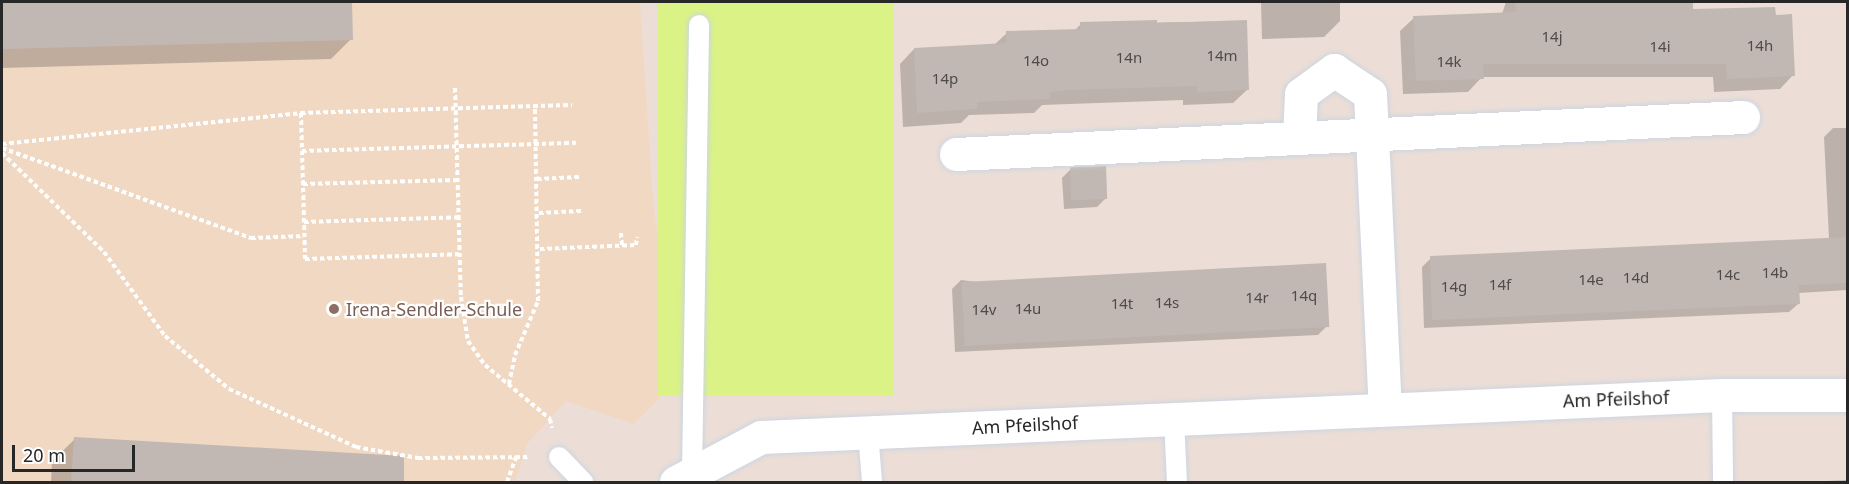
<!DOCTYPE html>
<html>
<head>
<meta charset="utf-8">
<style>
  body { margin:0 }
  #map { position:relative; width:1849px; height:484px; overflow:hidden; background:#ecded6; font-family:"Noto Sans",sans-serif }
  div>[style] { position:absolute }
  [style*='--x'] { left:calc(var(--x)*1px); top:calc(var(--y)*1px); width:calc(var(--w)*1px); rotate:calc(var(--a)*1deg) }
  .education>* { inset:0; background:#f0d8c3 }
  .pitch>* { inset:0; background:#dbf286; transform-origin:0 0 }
  .shadow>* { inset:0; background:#0003 }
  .building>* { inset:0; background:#c2b8b3; transform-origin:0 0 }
  .path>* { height:4px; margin-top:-2px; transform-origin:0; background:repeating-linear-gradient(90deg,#fff 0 4.5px,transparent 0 7.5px) }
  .roads { filter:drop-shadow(0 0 2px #cbd5e2) drop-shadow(0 0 2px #cbd5e2) }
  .lane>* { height:20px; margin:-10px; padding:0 10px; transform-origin:10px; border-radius:10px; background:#fff }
  .street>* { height:33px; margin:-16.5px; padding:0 16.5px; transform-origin:16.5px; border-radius:16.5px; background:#fff }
  .dots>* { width:16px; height:16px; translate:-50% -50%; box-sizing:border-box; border:3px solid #fff; border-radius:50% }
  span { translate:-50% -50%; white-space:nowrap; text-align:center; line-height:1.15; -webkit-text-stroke:4.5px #fff; paint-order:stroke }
  .number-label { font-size:15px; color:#4e4b4a }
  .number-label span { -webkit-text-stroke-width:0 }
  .education-label { font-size:18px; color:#785e54 }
  .left { translate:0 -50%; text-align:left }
  .street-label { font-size:18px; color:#272727 }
  .frame { position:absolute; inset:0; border:3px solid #272727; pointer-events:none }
  .scale { position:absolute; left:12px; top:445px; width:123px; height:27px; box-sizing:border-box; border:3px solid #272727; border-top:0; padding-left:8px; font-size:18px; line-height:21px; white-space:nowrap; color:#272727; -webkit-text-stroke:4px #fff; paint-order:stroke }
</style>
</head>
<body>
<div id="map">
  <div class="education">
    <i style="clip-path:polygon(2px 2px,640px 2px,653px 202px,676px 381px,634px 424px,566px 401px,527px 444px,515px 482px,2px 482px)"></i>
  </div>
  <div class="pitch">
    <i style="left:657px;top:2px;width:237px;height:394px"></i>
  </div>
  <div class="shadow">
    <i style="clip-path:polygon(2px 2px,350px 2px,351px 39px,331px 59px,2px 68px)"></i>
    <i style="clip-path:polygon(1261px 2px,1340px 2px,1340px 21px,1324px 37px,1262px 39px)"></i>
    <i style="clip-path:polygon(1506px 2px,1691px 2px,1692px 11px,1774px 16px,1793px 75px,1780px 89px,1714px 92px,1713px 77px,1482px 77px,1468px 92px,1403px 94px,1400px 31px,1414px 18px,1502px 14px)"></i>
    <i style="clip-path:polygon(1246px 21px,1248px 89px,1233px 103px,1183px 105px,1183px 100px,1042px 105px,1034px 113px,969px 115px,961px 123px,903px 127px,900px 64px,914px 49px,994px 45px,1007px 33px,1074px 31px,1081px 24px)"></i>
    <i style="clip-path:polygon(1833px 128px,1848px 128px,1848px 290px,1798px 293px,1798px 304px,1789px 312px,1424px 328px,1422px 267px,1431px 258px,1829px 239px,1824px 137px)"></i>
    <i style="clip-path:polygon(1071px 169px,1106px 198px,1097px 207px,1064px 209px,1062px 178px)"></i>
    <i style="clip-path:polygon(961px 280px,1327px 326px,1318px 335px,955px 352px,952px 289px)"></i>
    <i style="clip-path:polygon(75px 439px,363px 482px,51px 482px,52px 461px)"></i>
    <i style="clip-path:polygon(1848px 480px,1848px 482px,1804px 482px)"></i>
  </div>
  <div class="building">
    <i style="clip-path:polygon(2px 2px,352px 2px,353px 40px,2px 49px)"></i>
    <i style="clip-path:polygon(1515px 2px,1693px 2px,1693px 9px,1775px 7px,1776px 15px,1792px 14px,1795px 76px,1727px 79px,1726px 64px,1483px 64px,1484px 79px,1416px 81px,1413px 16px,1516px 12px)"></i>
    <i style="clip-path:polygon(1157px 20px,1157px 23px,1247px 20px,1249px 90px,1197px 92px,1197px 86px,1067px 90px,1050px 92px,1050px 99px,977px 102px,977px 109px,917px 113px,914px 48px,1006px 43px,1006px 31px,1080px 29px,1080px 22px)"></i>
    <i style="left:1106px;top:166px;width:33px;height:36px;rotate:88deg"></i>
    <i style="clip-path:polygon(1848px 237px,1848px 283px,1799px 285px,1800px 304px,1432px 320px,1430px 256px)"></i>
    <i style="left:1326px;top:263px;width:64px;height:365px;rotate:87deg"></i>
    <i style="clip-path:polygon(74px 437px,404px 456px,404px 483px,71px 483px)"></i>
  </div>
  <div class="path">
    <i style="--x:455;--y:88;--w:209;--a:88.4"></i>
    <i style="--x:461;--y:297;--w:45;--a:81"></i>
    <i style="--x:468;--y:341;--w:29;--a:55"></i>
    <i style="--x:485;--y:365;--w:85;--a:39.7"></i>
    <i style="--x:550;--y:419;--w:9;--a:77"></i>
    <i style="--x:301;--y:113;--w:146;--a:88.4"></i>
    <i style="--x:305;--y:259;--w:155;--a:-1.8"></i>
    <i style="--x:2;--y:144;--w:301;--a:-5.9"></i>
    <i style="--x:301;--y:113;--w:271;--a:-1.7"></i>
    <i style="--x:2;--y:148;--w:265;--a:19.9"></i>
    <i style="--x:251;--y:238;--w:53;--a:-2.2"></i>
    <i style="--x:302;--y:151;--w:274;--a:-1.7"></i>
    <i style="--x:2;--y:153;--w:142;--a:44.1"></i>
    <i style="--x:104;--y:252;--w:104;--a:54"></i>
    <i style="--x:165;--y:336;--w:83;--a:39.6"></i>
    <i style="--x:229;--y:389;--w:140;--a:24.5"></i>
    <i style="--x:356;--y:447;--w:63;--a:10.1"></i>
    <i style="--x:418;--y:458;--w:112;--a:-0.5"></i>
    <i style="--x:537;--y:179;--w:42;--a:-2.7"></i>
    <i style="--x:303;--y:184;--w:155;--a:-1.5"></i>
    <i style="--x:539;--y:213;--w:42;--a:-2.7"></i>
    <i style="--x:304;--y:222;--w:155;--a:-1.8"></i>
    <i style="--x:621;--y:233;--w:13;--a:86"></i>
    <i style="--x:540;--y:249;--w:96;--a:-2.4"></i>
    <i style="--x:636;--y:245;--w:8;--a:-83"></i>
    <i style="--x:509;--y:384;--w:30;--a:-78"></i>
    <i style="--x:515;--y:355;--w:59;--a:-66.9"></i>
    <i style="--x:538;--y:301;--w:193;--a:-90.9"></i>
    <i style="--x:507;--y:482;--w:27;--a:-70"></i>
  </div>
  <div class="roads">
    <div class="lane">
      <i style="--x:1722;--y:395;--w:87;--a:89.3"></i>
      <i style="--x:1174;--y:419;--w:63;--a:87.3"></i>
      <i style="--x:868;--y:432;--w:50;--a:85.4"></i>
      <i style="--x:559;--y:457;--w:35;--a:46"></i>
      <i style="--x:692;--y:475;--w:450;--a:-89.1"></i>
    </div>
    <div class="street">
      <i style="--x:1299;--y:138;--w:44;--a:-87.4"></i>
      <i style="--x:1301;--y:94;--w:41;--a:-36"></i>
      <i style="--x:1334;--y:70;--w:43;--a:33.7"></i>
      <i style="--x:1370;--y:94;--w:314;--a:87.3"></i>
      <i style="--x:956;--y:154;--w:788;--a:-2.69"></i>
      <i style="--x:676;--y:482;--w:96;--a:-27.9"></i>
      <i style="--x:761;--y:437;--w:962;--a:-2.5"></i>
      <i style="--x:1722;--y:395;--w:126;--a:0"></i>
    </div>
  </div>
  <div class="dots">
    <i style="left:334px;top:309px;background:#8d6e63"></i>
  </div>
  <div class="number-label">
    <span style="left:1552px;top:37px">14j</span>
    <span style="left:1760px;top:46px">14h</span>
    <span style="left:1660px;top:47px">14i</span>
    <span style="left:1222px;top:56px">14m</span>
    <span style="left:1129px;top:58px">14n</span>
    <span style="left:1036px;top:61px">14o</span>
    <span style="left:1449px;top:62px">14k</span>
    <span style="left:945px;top:79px">14p</span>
    <span style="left:1775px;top:273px">14b</span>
    <span style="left:1728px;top:275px">14c</span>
    <span style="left:1636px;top:278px">14d</span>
    <span style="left:1591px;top:280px">14e</span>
    <span style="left:1500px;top:285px">14f</span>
    <span style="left:1454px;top:287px">14g</span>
    <span style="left:1304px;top:296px">14q</span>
    <span style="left:1257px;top:298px">14r</span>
    <span style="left:1167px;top:303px">14s</span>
    <span style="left:1122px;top:304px">14t</span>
    <span style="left:1028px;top:309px">14u</span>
    <span style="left:984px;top:310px">14v</span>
  </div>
  <div class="education-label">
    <span class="left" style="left:346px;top:309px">Irena-Sendler-Schule</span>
  </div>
  <div class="street-label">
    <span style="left:1616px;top:399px;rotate:-2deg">Am Pfeilshof</span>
    <span style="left:1025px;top:425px;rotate:-3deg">Am Pfeilshof</span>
  </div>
  <div class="frame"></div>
  <div class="scale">20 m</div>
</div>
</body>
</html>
